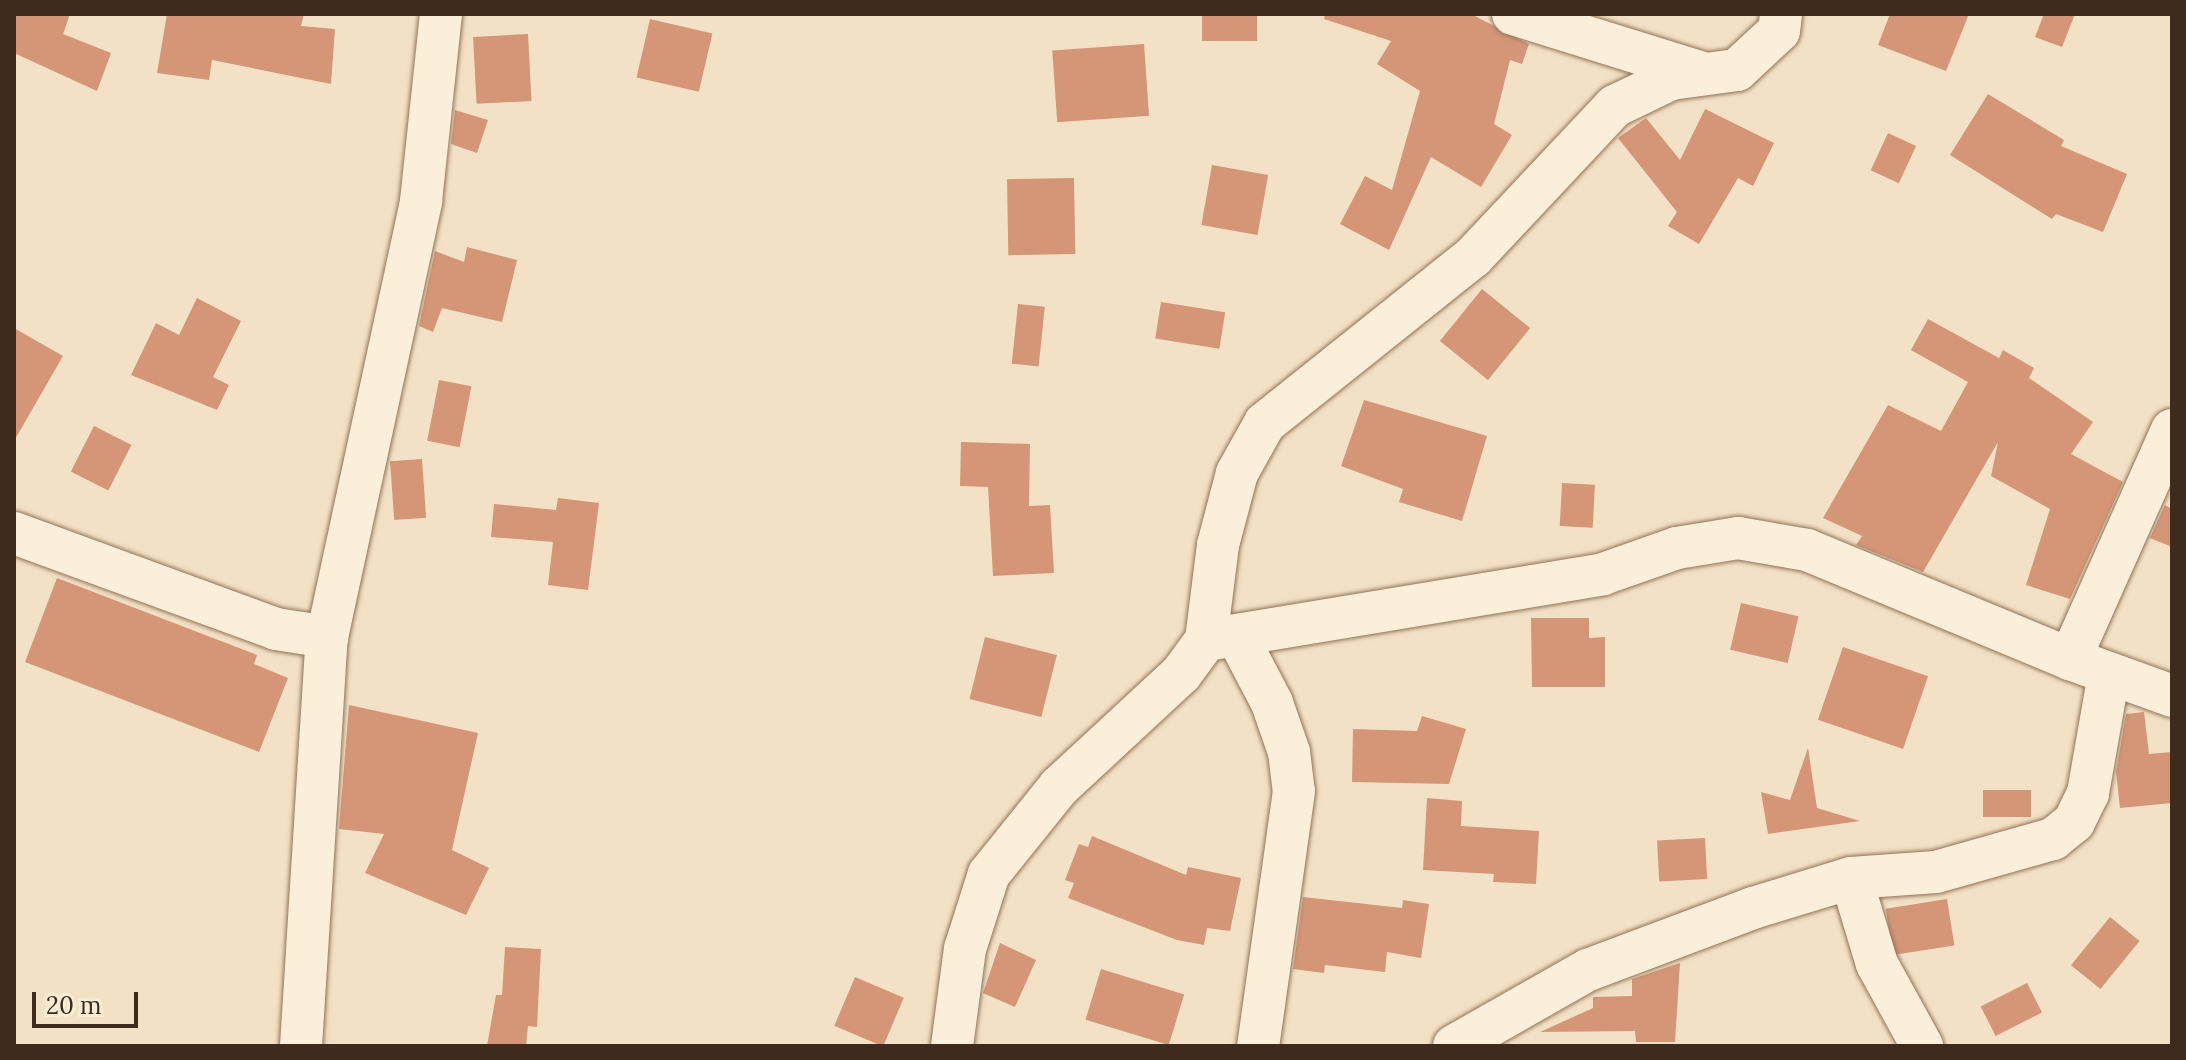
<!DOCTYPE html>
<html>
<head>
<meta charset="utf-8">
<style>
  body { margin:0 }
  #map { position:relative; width:2186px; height:1060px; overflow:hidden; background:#f3e1c5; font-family:Lora,serif }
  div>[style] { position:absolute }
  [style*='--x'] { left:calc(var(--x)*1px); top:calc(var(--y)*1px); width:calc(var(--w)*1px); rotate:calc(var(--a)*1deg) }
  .building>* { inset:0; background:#d49677; transform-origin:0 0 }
  .roads { filter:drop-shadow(0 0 2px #907258) drop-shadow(0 0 2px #907258) }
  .minor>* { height:42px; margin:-21px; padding:0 21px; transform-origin:21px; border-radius:21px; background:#fcefd9 }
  span { translate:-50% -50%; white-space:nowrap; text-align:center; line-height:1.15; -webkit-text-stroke:6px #f9ecd5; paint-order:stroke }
  .frame { position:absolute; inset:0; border:16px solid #3e2b1e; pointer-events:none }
  .scale { position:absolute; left:32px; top:992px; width:106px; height:36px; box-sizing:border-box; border:4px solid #3e2b1e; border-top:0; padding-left:10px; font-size:24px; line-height:28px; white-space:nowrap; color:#3e2b1e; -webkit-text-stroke:6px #f9ecd5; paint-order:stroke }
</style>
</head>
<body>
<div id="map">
  <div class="building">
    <i style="clip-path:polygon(14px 14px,70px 14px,63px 34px,111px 53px,97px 91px,14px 53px)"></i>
    <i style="clip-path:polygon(167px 14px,304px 14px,301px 26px,335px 29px,331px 84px,212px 60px,209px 80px,157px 73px)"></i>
    <i style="left:1202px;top:14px;width:55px;height:27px"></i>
    <i style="clip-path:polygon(1325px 14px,1471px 14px,1529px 44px,1522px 64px,1510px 60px,1494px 124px,1512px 135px,1481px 187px,1431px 157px,1389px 250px,1340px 224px,1365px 176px,1392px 190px,1420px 91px,1377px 64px,1391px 41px,1324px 19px)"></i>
    <i style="clip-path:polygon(1890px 14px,1969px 14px,1946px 71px,1878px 45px)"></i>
    <i style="clip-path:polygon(2044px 14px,2075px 14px,2062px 47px,2035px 37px)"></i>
    <i style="left:650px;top:19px;width:64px;height:60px;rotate:13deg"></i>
    <i style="left:528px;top:34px;width:67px;height:55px;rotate:87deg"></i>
    <i style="left:1144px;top:44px;width:72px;height:92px;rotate:86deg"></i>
    <i style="clip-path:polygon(1988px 94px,2064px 140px,2061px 146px,2127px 174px,2103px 232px,2056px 214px,2052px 219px,1950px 155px)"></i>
    <i style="clip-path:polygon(1705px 109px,1774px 143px,1753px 186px,1738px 178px,1699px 244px,1668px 226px,1677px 212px,1618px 138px,1646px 118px,1680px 160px)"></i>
    <i style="clip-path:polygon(455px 110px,488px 120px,477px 153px,451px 144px)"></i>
    <i style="left:1888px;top:133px;width:31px;height:41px;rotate:25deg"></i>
    <i style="left:1212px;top:165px;width:57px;height:61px;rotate:10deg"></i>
    <i style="left:1074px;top:178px;width:76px;height:67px;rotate:89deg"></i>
    <i style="clip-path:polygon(467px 247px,517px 260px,502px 322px,442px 308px,433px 332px,419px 326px,435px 251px,464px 262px)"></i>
    <i style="left:1482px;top:289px;width:62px;height:67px;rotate:39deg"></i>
    <i style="clip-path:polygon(197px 298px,241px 321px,213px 377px,229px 385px,217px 410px,131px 375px,156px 323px,179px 335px)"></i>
    <i style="left:1161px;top:302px;width:65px;height:37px;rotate:9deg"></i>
    <i style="left:1018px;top:304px;width:27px;height:60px;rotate:6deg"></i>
    <i style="clip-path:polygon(1928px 319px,1999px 358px,2003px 350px,2034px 368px,2029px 378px,2093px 422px,2071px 454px,2123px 482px,2070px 599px,2026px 585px,2050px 509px,1991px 476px,1998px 442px,1923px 572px,1856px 545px,1862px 536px,1823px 518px,1888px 405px,1941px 431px,1968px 382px,1911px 350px)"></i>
    <i style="clip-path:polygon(14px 328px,63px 356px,14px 441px)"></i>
    <i style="left:439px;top:380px;width:33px;height:62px;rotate:11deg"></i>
    <i style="clip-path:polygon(1364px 400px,1487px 436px,1462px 521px,1399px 502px,1403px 489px,1341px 466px)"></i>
    <i style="left:94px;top:426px;width:42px;height:51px;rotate:27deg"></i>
    <i style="clip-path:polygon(961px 442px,1030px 444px,1029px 506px,1050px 505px,1054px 573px,993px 576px,988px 487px,960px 486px)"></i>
    <i style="left:422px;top:459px;width:59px;height:32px;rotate:86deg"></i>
    <i style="left:1562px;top:483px;width:33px;height:43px;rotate:3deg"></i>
    <i style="clip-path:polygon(558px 498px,599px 503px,588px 590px,548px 585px,553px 542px,491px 537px,494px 504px,556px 510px)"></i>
    <i style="clip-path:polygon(2165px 505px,2172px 509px,2172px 547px,2150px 538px)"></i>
    <i style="clip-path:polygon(57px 578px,257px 655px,254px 664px,288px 678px,259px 752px,25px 662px)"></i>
    <i style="left:1741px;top:603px;width:59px;height:48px;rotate:13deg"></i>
    <i style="clip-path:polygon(1531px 618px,1589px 618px,1589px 638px,1605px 637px,1605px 687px,1532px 687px)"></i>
    <i style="left:985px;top:637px;width:74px;height:64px;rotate:14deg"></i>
    <i style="left:1843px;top:647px;width:90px;height:77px;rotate:19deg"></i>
    <i style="clip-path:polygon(349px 705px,478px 733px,452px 850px,489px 868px,466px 915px,365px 873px,384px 834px,339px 829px)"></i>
    <i style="clip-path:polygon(2144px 712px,2149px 754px,2172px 752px,2172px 803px,2120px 808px,2116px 772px,2126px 714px)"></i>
    <i style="clip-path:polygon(1422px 716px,1466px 729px,1449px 784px,1352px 782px,1353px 729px,1417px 731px)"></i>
    <i style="clip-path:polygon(1808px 748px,1817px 808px,1860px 821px,1768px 834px,1761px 792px,1790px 800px)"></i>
    <i style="left:2031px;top:790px;width:27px;height:48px;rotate:90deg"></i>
    <i style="clip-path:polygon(1427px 798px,1462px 801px,1461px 826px,1539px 831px,1536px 884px,1493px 882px,1494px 874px,1423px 870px)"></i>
    <i style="clip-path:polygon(1092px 836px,1186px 875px,1188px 867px,1241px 878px,1230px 931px,1207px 928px,1204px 945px,1177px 940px,1068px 898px,1074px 883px,1065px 880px,1079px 844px,1088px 847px)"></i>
    <i style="left:1705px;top:838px;width:41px;height:48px;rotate:87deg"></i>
    <i style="clip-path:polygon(1303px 897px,1402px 908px,1403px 900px,1429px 904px,1421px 958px,1387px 952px,1385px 972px,1325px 965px,1324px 973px,1293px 969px)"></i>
    <i style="left:1947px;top:899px;width:47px;height:62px;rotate:81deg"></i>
    <i style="left:2110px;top:917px;width:38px;height:62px;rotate:39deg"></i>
    <i style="clip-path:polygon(1000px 943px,1036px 960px,1015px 1007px,983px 993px)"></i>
    <i style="clip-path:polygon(505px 947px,541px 949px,537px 1027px,528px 1026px,526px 1046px,487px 1046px,496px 995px,502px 995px)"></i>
    <i style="clip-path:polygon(1680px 963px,1675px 1042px,1636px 1042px,1635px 1031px,1540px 1032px,1593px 1008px,1593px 997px,1632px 996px,1632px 979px)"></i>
    <i style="left:1101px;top:969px;width:87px;height:53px;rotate:17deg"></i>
    <i style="left:855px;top:977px;width:53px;height:53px;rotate:23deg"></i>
    <i style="left:2027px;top:983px;width:33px;height:52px;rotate:63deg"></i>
  </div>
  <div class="roads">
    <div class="minor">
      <i style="--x:1513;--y:14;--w:199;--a:17.3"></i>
      <i style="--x:2172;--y:430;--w:251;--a:114"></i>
      <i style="--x:2070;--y:659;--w:109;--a:19.9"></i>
      <i style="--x:14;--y:533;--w:279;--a:20.1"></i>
      <i style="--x:276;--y:629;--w:52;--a:8.9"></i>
      <i style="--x:1237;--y:636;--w:76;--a:62.4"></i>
      <i style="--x:1272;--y:703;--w:52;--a:70.9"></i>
      <i style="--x:1289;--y:752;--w:39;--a:83"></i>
      <i style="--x:1294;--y:791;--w:258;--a:98"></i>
      <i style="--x:1206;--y:640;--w:402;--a:-9.4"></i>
      <i style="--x:1603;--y:574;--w:78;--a:-19.4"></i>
      <i style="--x:1677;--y:548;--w:62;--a:-9.3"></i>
      <i style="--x:1738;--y:538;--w:70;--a:9.9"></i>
      <i style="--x:1807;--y:550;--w:285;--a:22.5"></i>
      <i style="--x:1851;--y:878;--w:90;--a:73.2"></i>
      <i style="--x:1877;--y:964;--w:94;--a:61.2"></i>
      <i style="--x:301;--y:1046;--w:410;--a:-86.4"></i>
      <i style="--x:327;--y:637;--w:446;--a:-77.8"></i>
      <i style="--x:421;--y:201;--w:188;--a:-83.9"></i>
      <i style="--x:952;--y:1046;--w:98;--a:-82.4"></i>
      <i style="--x:965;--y:949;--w:79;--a:-72.3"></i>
      <i style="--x:989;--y:874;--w:112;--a:-51.2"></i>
      <i style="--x:1059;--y:787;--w:166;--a:-42.8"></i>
      <i style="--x:1181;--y:674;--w:42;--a:-53.7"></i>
      <i style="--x:1206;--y:640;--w:96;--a:-82.8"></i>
      <i style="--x:1218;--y:545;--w:74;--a:-75.2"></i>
      <i style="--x:1237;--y:473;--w:57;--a:-60.8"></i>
      <i style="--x:1265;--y:423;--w:266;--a:-38.6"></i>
      <i style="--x:1473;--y:257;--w:207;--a:-46.8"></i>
      <i style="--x:1615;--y:106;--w:62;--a:-25.7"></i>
      <i style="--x:1671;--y:79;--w:67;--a:-7.8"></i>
      <i style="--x:1737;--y:70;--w:57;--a:-42.9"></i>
      <i style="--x:1779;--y:31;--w:17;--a:-83"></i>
      <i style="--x:1454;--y:1046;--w:154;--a:-29.6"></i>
      <i style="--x:1588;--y:970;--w:176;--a:-20.6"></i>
      <i style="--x:1753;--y:908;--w:102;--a:-17"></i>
      <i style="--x:1851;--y:878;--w:85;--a:-4"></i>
      <i style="--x:1936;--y:872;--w:122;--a:-15.8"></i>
      <i style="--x:2053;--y:839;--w:27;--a:-39"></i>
      <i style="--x:2074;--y:822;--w:32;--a:-64"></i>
      <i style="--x:2088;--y:793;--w:121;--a:-80"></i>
    </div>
  </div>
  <div class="frame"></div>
  <div class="scale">20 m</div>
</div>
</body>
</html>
